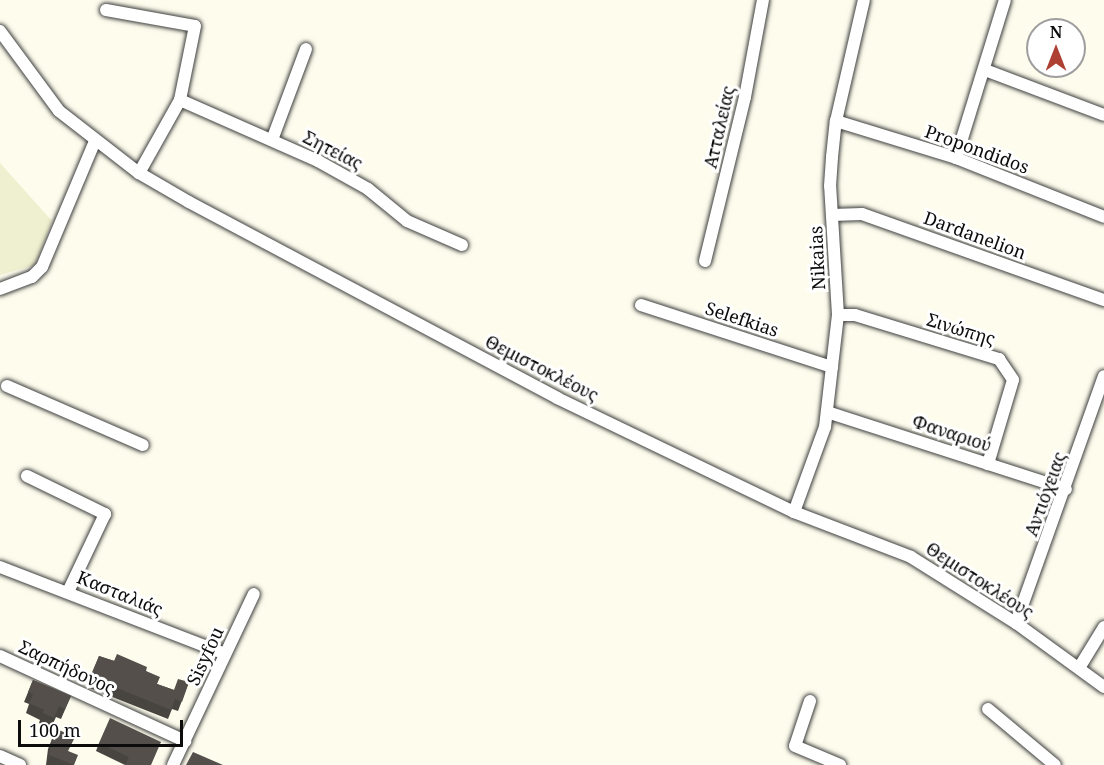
<!DOCTYPE html>
<html>
<head>
<meta charset="utf-8">
<style>
  body { margin:0 }
  #map { position:relative; width:1104px; height:765px; overflow:hidden; background:#fdfced; font-family:"Noto Serif",serif }
  div>[style] { position:absolute }
  [style*='--x'] { left:calc(var(--x)*1px); top:calc(var(--y)*1px); width:calc(var(--w)*1px); rotate:calc(var(--a)*1deg) }
  .farmland>* { inset:0; background:#eff0d0 }
  .roads { filter:drop-shadow(0 0 2px #3f3f3f) drop-shadow(0 0 2px #3f3f3f) }
  .street>* { height:12px; margin:-6px; padding:0 6px; transform-origin:6px; border-radius:6px; background:#fff }
  .wall>* { inset:0; background:#484440 }
  .building>* { inset:0; background:#544f4a }
  span { translate:-50% -50%; white-space:nowrap; text-align:center; line-height:1.15; -webkit-text-stroke:6px #fff; paint-order:stroke }
  .street-label { font-size:18px; color:#0c0c0c }
  .north { position:absolute; left:1026px; top:18px; width:60px; height:60px; box-sizing:border-box; background:#fff; border:2px solid #9e9e9e; border-radius:50%; rotate:0deg; font-size:16px; font-weight:700; line-height:24px; text-align:center; color:#0c0c0c }
  .north::after { content:''; display:block; margin:auto; width:21px; height:27px; background:#ad3f33; clip-path:polygon(50% 0,100% 100%,50% 72%,0 100%) }
  .scale { position:absolute; left:18px; top:720px; width:165px; height:27px; box-sizing:border-box; border:3px solid #0c0c0c; border-top:0; padding-left:8px; font-size:18px; line-height:21px; white-space:nowrap; color:#0c0c0c; -webkit-text-stroke:4px #fff; paint-order:stroke }
</style>
</head>
<body>
<div id="map">
  <div class="farmland">
    <i style="clip-path:polygon(0 163px,52px 221px,35px 265px,0 275px)"></i>
  </div>
  <div class="roads">
    <div class="street">
      <i style="--x:106;--y:10;--w:90;--a:10.2"></i>
      <i style="--x:195;--y:26;--w:76;--a:101.5"></i>
      <i style="--x:180;--y:100;--w:84;--a:119.3"></i>
      <i style="--x:0;--y:31;--w:99;--a:53.6"></i>
      <i style="--x:59;--y:111;--w:101;--a:37.8"></i>
      <i style="--x:139;--y:173;--w:58;--a:30.1"></i>
      <i style="--x:189;--y:202;--w:417;--a:28"></i>
      <i style="--x:557;--y:398;--w:263;--a:25.7"></i>
      <i style="--x:794;--y:512;--w:125;--a:21"></i>
      <i style="--x:911;--y:557;--w:124;--a:32.2"></i>
      <i style="--x:1016;--y:623;--w:109;--a:36"></i>
      <i style="--x:985;--y:70;--w:127;--a:20.7"></i>
      <i style="--x:180;--y:100;--w:151;--a:23.8"></i>
      <i style="--x:318;--y:161;--w:57;--a:29.2"></i>
      <i style="--x:368;--y:189;--w:50;--a:39.4"></i>
      <i style="--x:407;--y:221;--w:60;--a:23.6"></i>
      <i style="--x:836;--y:121;--w:126;--a:17.1"></i>
      <i style="--x:956;--y:158;--w:159;--a:21.7"></i>
      <i style="--x:272;--y:140;--w:97;--a:-69.5"></i>
      <i style="--x:956;--y:158;--w:165;--a:-72.8"></i>
      <i style="--x:832;--y:215;--w:30;--a:-2"></i>
      <i style="--x:862;--y:214;--w:257;--a:19.6"></i>
      <i style="--x:705;--y:261;--w:169;--a:-76.3"></i>
      <i style="--x:745;--y:97;--w:99;--a:-79.5"></i>
      <i style="--x:0;--y:289;--w:34;--a:-21"></i>
      <i style="--x:32;--y:277;--w:14;--a:-45"></i>
      <i style="--x:42;--y:267;--w:137;--a:-67.2"></i>
      <i style="--x:641;--y:305;--w:201;--a:18"></i>
      <i style="--x:838;--y:315;--w:17;--a:0"></i>
      <i style="--x:855;--y:315;--w:151;--a:17"></i>
      <i style="--x:999;--y:359;--w:25;--a:56"></i>
      <i style="--x:1013;--y:380;--w:88;--a:106.6"></i>
      <i style="--x:7;--y:386;--w:148;--a:23.5"></i>
      <i style="--x:827;--y:412;--w:251;--a:17.9"></i>
      <i style="--x:27;--y:476;--w:87;--a:26"></i>
      <i style="--x:105;--y:514;--w:86;--a:115.4"></i>
      <i style="--x:794;--y:512;--w:90;--a:-70"></i>
      <i style="--x:825;--y:427;--w:113;--a:-83.4"></i>
      <i style="--x:838;--y:315;--w:129;--a:-93.5"></i>
      <i style="--x:830;--y:186;--w:29;--a:-86"></i>
      <i style="--x:832;--y:157;--w:36;--a:-84"></i>
      <i style="--x:836;--y:121;--w:124;--a:-77"></i>
      <i style="--x:0;--y:567;--w:241;--a:21.1"></i>
      <i style="--x:1016;--y:623;--w:262;--a:-70.4"></i>
      <i style="--x:0;--y:656;--w:204;--a:24.7"></i>
      <i style="--x:1079;--y:668;--w:48;--a:-58.6"></i>
      <i style="--x:810;--y:701;--w:47;--a:108.4"></i>
      <i style="--x:795;--y:746;--w:49;--a:22.9"></i>
      <i style="--x:988;--y:709;--w:87;--a:39.9"></i>
      <i style="--x:0;--y:756;--w:22;--a:24"></i>
      <i style="--x:173;--y:765;--w:189;--a:-64.7"></i>
    </div>
  </div>
  <div class="wall">
    <i style="clip-path:polygon(99px 656px,146px 671px,157px 684px,174px 690px,189px 682px,178px 711px,172px 709px,168px 719px,87px 687px)"></i>
    <i style="clip-path:polygon(33px 680px,71px 696px,61px 719px,56px 717px,51px 728px,39px 723px,40px 720px,26px 713px,29px 704px,24px 702px)"></i>
    <i style="clip-path:polygon(52px 739px,69px 752px,74px 765px,46px 765px,48px 749px)"></i>
    <i style="clip-path:polygon(161px 742px,125px 765px,96px 751px,99px 743px)"></i>
  </div>
  <div class="building">
    <i style="clip-path:polygon(117px 654px,147px 667px,146px 671px,160px 677px,157px 684px,174px 690px,178px 679px,189px 682px,182px 702px,175px 699px,171px 710px,90px 677px,99px 656px,114px 661px)"></i>
    <i style="clip-path:polygon(33px 680px,71px 696px,65px 709px,59px 706px,54px 718px,43px 713px,44px 710px,29px 703px,33px 694px,28px 692px)"></i>
    <i style="clip-path:polygon(110px 718px,161px 742px,151px 765px,125px 765px,129px 757px,99px 743px)"></i>
    <i style="clip-path:polygon(59px 730px,75px 737px,68px 751px,78px 755px,74px 765px,49px 755px,52px 739px,55px 740px)"></i>
    <i style="clip-path:polygon(193px 752px,223px 765px,186px 765px)"></i>
  </div>
  <div class="street-label">
    <span style="left:719px;top:127px;rotate:-77deg">Ατταλείας</span>
    <span style="left:977px;top:149px;rotate:20deg">Propondidos</span>
    <span style="left:333px;top:150px;rotate:27deg">Σητείας</span>
    <span style="left:975px;top:235px;rotate:20deg">Dardanelion</span>
    <span style="left:817px;top:258px;rotate:-93deg">Nikaias</span>
    <span style="left:742px;top:319px;rotate:18deg">Selefkias</span>
    <span style="left:961px;top:329px;rotate:17deg">Σινώπης</span>
    <span style="left:542px;top:368px;rotate:27deg">Θεμιστοκλέους</span>
    <span style="left:952px;top:433px;rotate:18deg">Φαναριού</span>
    <span style="left:1045px;top:494px;rotate:-70deg">Αντιόχειας</span>
    <span style="left:980px;top:580px;rotate:33deg">Θεμιστοκλέους</span>
    <span style="left:120px;top:593px;rotate:22deg">Κασταλιάς</span>
    <span style="left:205px;top:656px;rotate:-65deg">Sisyfou</span>
    <span style="left:67px;top:667px;rotate:25deg">Σαρπήδονος</span>
  </div>
  <div class="north">N</div>
  <div class="scale">100 m</div>
</div>
</body>
</html>
